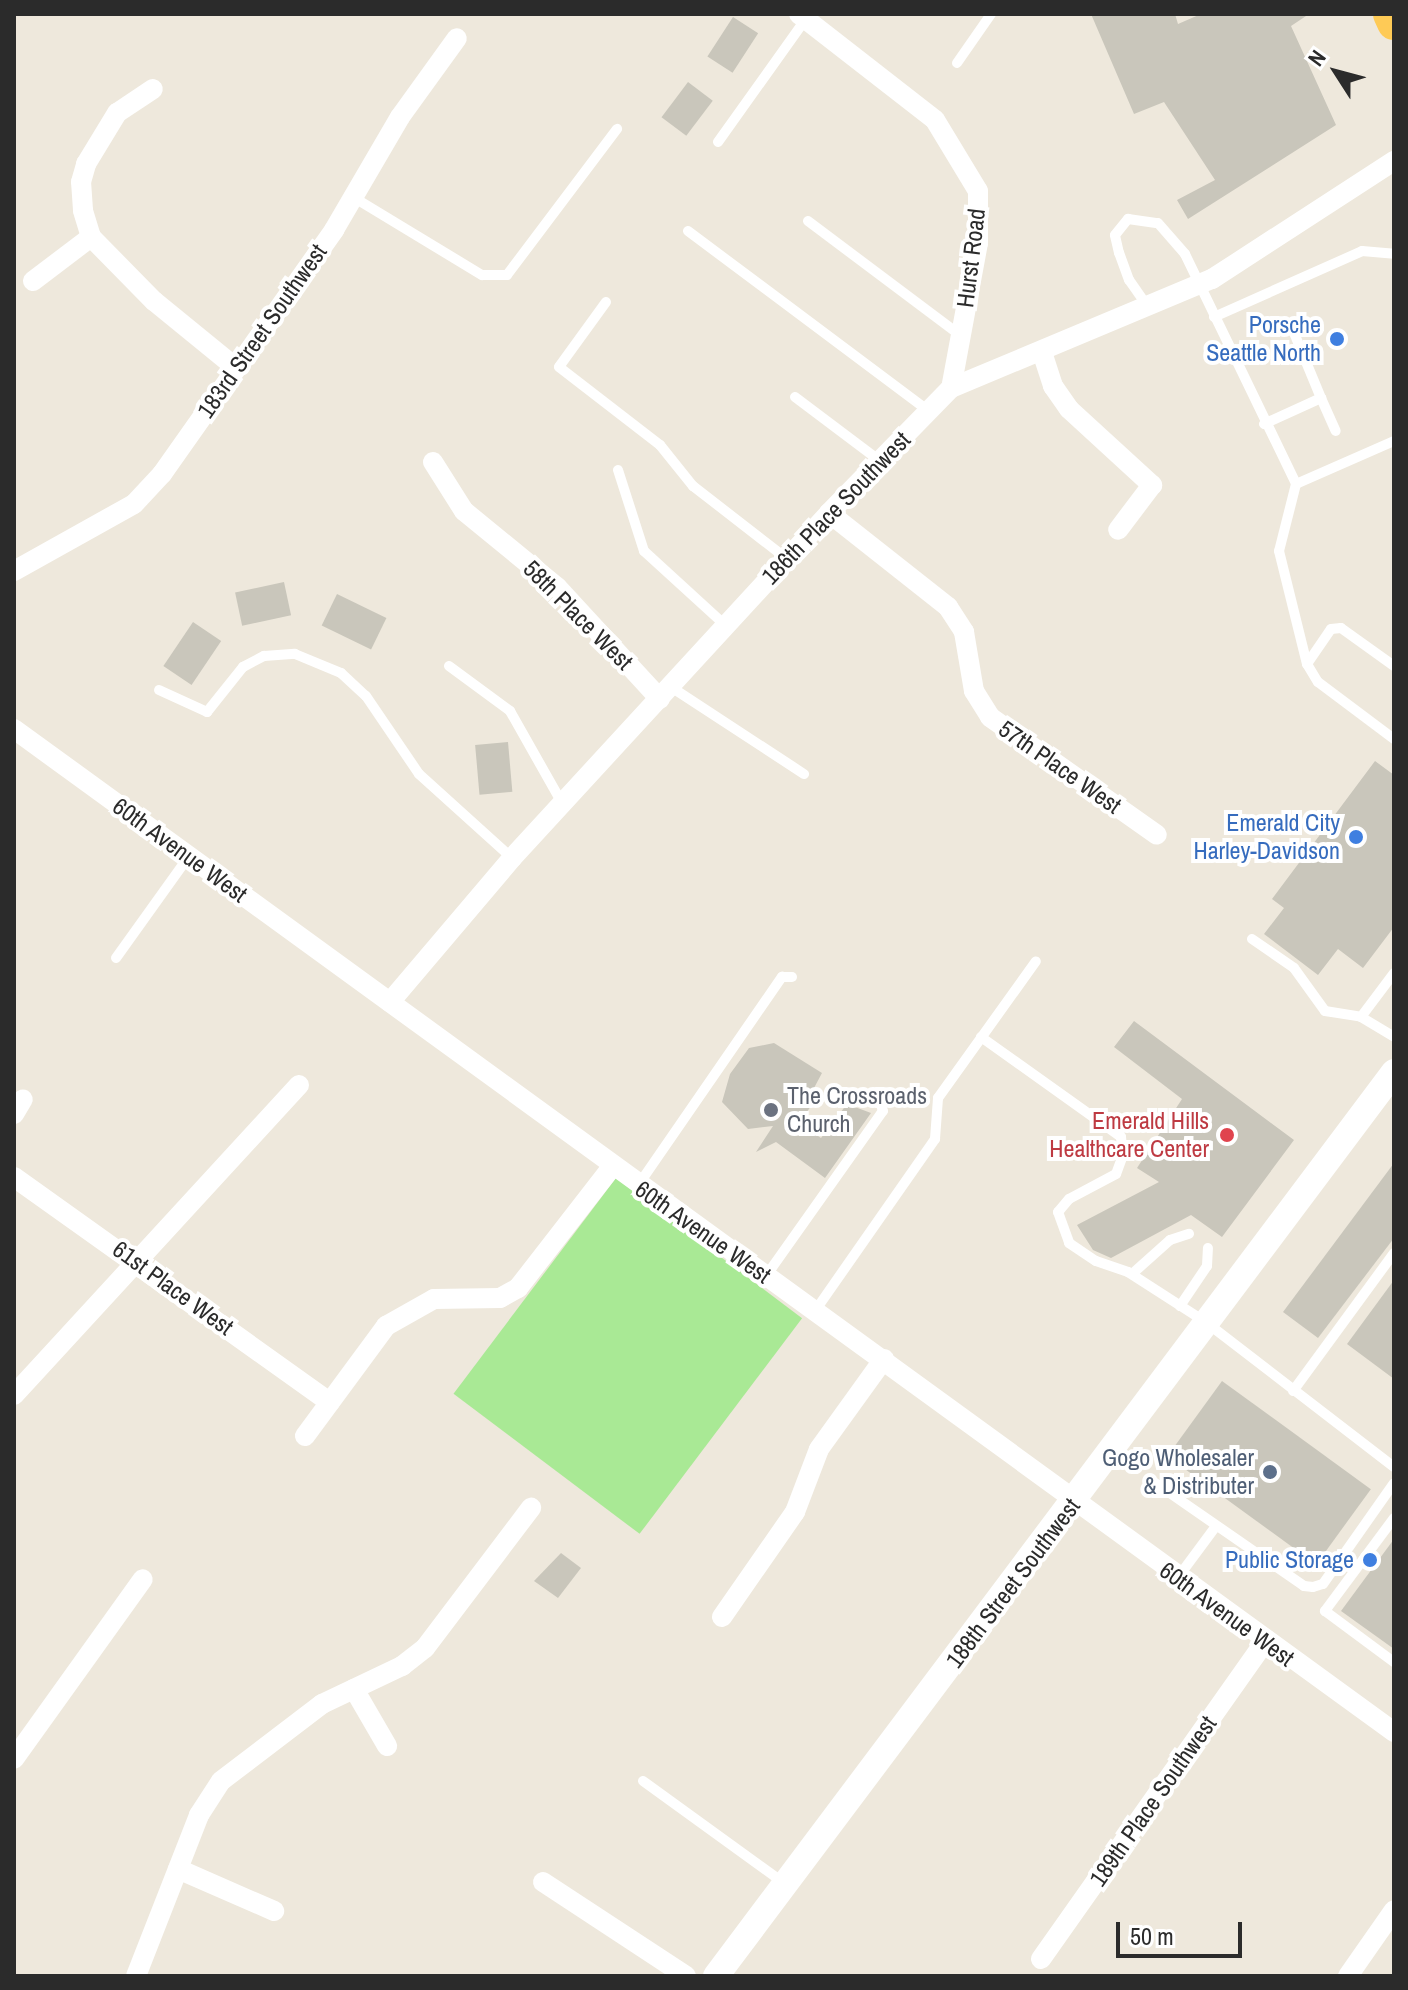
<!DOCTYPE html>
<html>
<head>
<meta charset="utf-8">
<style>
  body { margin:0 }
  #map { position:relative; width:1408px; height:1990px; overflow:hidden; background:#eee8dc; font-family:"Archivo Narrow",sans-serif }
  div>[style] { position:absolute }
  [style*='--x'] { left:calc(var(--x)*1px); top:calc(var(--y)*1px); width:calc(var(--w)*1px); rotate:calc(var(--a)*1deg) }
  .green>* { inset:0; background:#a9e995; transform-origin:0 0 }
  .building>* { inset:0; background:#c9c6bb; transform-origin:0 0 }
  .service>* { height:10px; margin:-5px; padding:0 5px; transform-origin:5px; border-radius:5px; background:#fff }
  .minor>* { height:20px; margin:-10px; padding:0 10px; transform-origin:10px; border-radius:10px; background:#fff }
  .tertiary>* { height:26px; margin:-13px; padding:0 13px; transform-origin:13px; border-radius:13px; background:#fff }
  .trunk>* { height:34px; margin:-17px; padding:0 17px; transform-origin:17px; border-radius:17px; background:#feca56 }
  .dots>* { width:22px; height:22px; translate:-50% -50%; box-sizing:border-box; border:4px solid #fff; border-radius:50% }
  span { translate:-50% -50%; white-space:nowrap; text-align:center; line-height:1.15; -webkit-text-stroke:8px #fff; paint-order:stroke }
  .street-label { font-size:24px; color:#2b2b2b }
  .shop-label { font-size:24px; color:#366cbe }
  .right { translate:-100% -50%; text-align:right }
  .worship-label { font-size:24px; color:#5b616d }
  .left { translate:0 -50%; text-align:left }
  .health-label { font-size:24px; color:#be3a42 }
  .service-label { font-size:24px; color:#4e5e75 }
  .frame { position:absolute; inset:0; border:16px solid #2b2b2b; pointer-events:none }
  .north { position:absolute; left:1296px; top:32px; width:80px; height:80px; -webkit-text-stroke:6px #fff; paint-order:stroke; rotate:306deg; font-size:22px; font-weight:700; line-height:32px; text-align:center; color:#2b2b2b }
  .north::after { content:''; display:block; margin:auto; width:28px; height:36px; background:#2b2b2b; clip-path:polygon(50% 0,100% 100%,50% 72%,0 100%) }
  .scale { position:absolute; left:1116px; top:1922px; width:126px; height:36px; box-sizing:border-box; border:4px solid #2b2b2b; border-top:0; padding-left:10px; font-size:24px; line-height:28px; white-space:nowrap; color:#2b2b2b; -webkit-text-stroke:6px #fff; paint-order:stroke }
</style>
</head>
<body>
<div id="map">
  <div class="green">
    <i style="left:616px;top:1178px;width:233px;height:270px;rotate:37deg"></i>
  </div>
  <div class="building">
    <i style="clip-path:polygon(1091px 14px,1175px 14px,1178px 24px,1201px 14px,1309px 14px,1291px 26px,1336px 125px,1188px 219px,1177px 200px,1215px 180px,1164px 102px,1134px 114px)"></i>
    <i style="left:733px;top:17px;width:30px;height:47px;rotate:33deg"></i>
    <i style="left:688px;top:82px;width:31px;height:44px;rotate:37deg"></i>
    <i style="left:284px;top:582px;width:34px;height:50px;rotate:78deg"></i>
    <i style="left:337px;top:594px;width:55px;height:35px;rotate:26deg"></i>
    <i style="left:193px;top:622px;width:34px;height:53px;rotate:34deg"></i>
    <i style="left:508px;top:742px;width:50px;height:33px;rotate:85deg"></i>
    <i style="clip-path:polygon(1375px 761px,1394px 775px,1394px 927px,1363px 968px,1338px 949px,1318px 975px,1264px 934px,1284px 908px,1272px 899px)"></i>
    <i style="clip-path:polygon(1134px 1021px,1294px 1140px,1222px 1237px,1191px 1215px,1111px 1258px,1093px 1250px,1077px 1225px,1159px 1182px,1137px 1168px,1182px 1099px,1114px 1047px)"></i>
    <i style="clip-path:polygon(774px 1043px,822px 1073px,814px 1088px,821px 1092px,799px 1123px,821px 1138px,847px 1104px,871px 1113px,825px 1178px,776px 1142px,756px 1152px,773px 1126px,748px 1129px,722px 1102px,730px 1074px,749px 1048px)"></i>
    <i style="clip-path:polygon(1394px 1163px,1394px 1238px,1318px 1338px,1283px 1312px)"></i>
    <i style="clip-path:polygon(1394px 1280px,1394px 1379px,1347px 1344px)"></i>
    <i style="left:1222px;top:1381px;width:184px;height:93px;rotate:36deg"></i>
    <i style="clip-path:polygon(1394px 1539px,1394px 1649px,1341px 1611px)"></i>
    <i style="clip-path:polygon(561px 1553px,581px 1568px,558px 1598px,534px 1581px)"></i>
  </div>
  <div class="service">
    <i style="--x:957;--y:63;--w:60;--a:-55.2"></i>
    <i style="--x:718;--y:142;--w:150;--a:-54.5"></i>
    <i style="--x:353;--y:197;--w:151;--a:31.2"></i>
    <i style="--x:482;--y:275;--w:25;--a:0"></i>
    <i style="--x:507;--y:275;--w:183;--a:-53"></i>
    <i style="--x:808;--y:221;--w:190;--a:36.9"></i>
    <i style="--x:688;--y:231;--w:301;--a:36.8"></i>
    <i style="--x:606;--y:302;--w:80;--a:125.9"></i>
    <i style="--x:559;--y:367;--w:128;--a:37.7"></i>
    <i style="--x:660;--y:445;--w:53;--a:51.2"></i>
    <i style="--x:693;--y:486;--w:119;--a:37.8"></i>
    <i style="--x:1148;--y:307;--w:33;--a:-125"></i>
    <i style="--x:1129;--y:280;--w:29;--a:-110"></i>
    <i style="--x:1119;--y:253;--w:18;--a:-103"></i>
    <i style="--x:1115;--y:235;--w:21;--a:-51"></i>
    <i style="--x:1128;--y:219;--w:30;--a:8"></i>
    <i style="--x:1158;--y:223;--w:41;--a:48.9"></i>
    <i style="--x:1185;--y:254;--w:255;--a:64.2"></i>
    <i style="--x:1296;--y:484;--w:107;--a:-23.7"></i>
    <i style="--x:1214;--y:317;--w:162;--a:-24"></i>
    <i style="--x:1362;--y:251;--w:32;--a:5"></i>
    <i style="--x:795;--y:397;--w:106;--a:37"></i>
    <i style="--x:1321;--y:398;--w:36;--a:66"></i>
    <i style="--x:1264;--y:424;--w:63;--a:-24.5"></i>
    <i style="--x:1321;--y:398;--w:81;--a:-112.5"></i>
    <i style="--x:618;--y:470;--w:85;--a:72.2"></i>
    <i style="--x:644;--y:551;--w:111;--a:42.4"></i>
    <i style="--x:1296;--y:484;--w:69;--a:104.2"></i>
    <i style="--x:1279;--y:551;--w:116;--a:76.1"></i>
    <i style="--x:1307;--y:664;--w:21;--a:59"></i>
    <i style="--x:1318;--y:682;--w:95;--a:36.9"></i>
    <i style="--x:1307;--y:664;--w:42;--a:-55.6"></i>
    <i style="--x:1331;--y:629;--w:10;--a:-6"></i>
    <i style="--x:1341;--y:628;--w:65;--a:35.6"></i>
    <i style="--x:449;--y:666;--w:76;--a:36.4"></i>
    <i style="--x:510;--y:711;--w:106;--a:60.5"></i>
    <i style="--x:671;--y:687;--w:159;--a:33.2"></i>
    <i style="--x:159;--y:690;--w:53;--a:24.6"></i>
    <i style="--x:207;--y:712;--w:58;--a:-51.3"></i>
    <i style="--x:243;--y:667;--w:24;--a:-28"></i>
    <i style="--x:264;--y:656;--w:31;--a:-4"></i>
    <i style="--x:295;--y:654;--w:50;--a:22.4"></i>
    <i style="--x:341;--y:673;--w:34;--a:43"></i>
    <i style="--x:366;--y:696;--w:94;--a:55.8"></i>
    <i style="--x:419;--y:774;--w:125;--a:42.1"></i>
    <i style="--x:1252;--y:939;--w:51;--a:34.6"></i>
    <i style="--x:1294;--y:968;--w:53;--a:54.2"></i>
    <i style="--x:1325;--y:1011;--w:36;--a:9"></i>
    <i style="--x:1361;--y:1017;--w:39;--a:31"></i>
    <i style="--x:116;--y:958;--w:125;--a:-54.4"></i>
    <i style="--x:1361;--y:1017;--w:55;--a:-53.1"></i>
    <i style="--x:981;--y:1037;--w:172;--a:35.5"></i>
    <i style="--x:1121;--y:1137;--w:18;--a:84"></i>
    <i style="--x:1123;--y:1155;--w:20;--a:110"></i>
    <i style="--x:1116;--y:1174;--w:53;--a:152"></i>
    <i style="--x:1069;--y:1199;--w:17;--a:130"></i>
    <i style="--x:1058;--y:1212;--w:33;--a:70"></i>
    <i style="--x:1069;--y:1243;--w:32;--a:34"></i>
    <i style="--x:1096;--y:1261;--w:34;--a:19"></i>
    <i style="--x:1128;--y:1272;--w:94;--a:32.8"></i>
    <i style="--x:1207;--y:1323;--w:236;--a:37.6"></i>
    <i style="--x:639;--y:1184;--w:252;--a:-55.4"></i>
    <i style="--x:782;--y:977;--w:10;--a:0"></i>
    <i style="--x:1132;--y:1274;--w:51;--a:-41.8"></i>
    <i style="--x:1170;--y:1240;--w:20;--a:-18"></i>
    <i style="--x:766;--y:1276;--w:202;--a:-54.7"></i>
    <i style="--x:883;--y:1111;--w:9;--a:-108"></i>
    <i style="--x:1180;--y:1306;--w:48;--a:-56"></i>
    <i style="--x:1207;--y:1266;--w:18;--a:-87"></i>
    <i style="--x:815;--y:1311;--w:210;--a:-55.1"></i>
    <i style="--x:935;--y:1139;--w:41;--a:-85.8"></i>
    <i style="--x:938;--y:1098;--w:168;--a:-54.4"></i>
    <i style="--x:1293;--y:1391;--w:171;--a:-53.8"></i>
    <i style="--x:1151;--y:1480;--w:186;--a:34.7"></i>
    <i style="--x:1304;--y:1586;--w:9;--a:6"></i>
    <i style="--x:1313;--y:1587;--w:10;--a:-17"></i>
    <i style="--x:1323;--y:1584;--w:123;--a:-54.9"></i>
    <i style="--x:1394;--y:1518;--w:116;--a:126.6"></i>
    <i style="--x:1325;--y:1611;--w:86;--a:36.5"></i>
    <i style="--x:1179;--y:1576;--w:62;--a:-53.5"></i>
    <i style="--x:643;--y:1781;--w:174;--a:35.9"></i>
  </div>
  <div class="minor">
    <i style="--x:799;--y:14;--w:172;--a:37.9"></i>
    <i style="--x:935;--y:120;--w:83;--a:58.8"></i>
    <i style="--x:978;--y:191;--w:52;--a:90"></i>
    <i style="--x:978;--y:243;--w:147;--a:100.5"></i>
    <i style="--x:91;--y:237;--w:90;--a:45.5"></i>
    <i style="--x:154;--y:301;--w:104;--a:39.2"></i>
    <i style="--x:33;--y:281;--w:73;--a:-37.2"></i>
    <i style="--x:91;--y:237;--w:28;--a:-107"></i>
    <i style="--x:83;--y:210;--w:28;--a:-94"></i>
    <i style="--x:81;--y:182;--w:19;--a:-74"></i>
    <i style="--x:86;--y:164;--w:60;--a:-58.7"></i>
    <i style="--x:117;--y:113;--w:43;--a:-33.7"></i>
    <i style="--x:1042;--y:352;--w:36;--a:72"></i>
    <i style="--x:1053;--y:386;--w:28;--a:55"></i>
    <i style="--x:1069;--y:409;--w:113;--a:42.5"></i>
    <i style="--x:1152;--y:485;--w:56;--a:127.1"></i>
    <i style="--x:433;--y:462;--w:58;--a:57.7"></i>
    <i style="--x:464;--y:511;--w:120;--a:39.3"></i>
    <i style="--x:557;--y:587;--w:152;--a:47.4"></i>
    <i style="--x:829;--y:513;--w:152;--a:38.3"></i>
    <i style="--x:948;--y:607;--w:30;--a:57"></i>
    <i style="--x:964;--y:632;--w:60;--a:80.4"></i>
    <i style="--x:974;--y:691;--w:31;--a:58"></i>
    <i style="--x:990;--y:717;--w:204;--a:35.2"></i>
    <i style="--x:14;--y:571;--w:137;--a:-29.2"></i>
    <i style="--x:134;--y:504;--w:41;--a:-47"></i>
    <i style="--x:162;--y:474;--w:299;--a:-54.8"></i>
    <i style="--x:334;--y:230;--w:131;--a:-59.7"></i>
    <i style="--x:400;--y:117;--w:97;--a:-54.2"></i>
    <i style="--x:14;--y:729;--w:1706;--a:36.01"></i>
    <i style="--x:390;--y:1002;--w:189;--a:-49.7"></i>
    <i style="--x:512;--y:858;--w:469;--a:-47.4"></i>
    <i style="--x:829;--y:513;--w:175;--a:-45.7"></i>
    <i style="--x:951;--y:388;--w:283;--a:-22.7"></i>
    <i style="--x:1212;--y:279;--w:217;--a:-33"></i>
    <i style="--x:14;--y:1114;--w:17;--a:-59"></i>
    <i style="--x:14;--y:1177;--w:388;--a:35.5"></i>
    <i style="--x:14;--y:1395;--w:421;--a:-47.4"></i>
    <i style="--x:305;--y:1436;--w:137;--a:-53.6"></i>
    <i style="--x:386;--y:1326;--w:55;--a:-29.4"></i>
    <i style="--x:434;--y:1299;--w:66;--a:-0.9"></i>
    <i style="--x:500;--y:1298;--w:21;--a:-29"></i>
    <i style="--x:518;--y:1288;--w:153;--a:-52.2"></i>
    <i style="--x:722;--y:1617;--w:128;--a:-55.2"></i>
    <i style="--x:795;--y:1512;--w:67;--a:-69.1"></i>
    <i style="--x:819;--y:1449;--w:111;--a:-54.2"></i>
    <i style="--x:354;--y:1689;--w:66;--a:59.9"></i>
    <i style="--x:14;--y:1759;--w:221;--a:-54.4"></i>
    <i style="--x:178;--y:1869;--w:105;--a:23.6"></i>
    <i style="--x:543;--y:1882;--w:171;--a:33.3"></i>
    <i style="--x:1041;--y:1959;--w:388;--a:-54.8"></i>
    <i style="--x:136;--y:1976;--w:173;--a:-68.6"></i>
    <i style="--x:199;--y:1815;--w:40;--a:-57.1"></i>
    <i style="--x:221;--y:1781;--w:127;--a:-37.3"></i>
    <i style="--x:322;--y:1704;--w:89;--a:-25.4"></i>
    <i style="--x:402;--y:1666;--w:29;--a:-38"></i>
    <i style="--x:425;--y:1648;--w:176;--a:-52.9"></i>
    <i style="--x:1348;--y:1976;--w:80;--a:-55.1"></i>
  </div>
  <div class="tertiary">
    <i style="--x:716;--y:1976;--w:1130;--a:-53.13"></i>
  </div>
  <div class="trunk">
    <i style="--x:1390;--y:14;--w:10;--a:66"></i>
  </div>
  <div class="dots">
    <i style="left:1337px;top:339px;background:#3f7fe0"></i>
    <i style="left:1356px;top:837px;background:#3f7fe0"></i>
    <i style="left:771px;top:1110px;background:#6b7280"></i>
    <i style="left:1227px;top:1135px;background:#e0444e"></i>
    <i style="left:1270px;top:1472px;background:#5c6f8a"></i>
    <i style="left:1370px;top:1560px;background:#3f7fe0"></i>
  </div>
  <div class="street-label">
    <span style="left:971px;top:258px;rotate:-83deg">Hurst Road</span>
    <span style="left:262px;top:331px;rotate:-55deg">183rd Street Southwest</span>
    <span style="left:836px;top:508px;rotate:-46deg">186th Place Southwest</span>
    <span style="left:578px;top:615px;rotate:45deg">58th Place West</span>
    <span style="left:1060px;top:767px;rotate:35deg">57th Place West</span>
    <span style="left:180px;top:850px;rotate:36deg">60th Avenue West</span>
    <span style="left:703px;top:1232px;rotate:35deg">60th Avenue West</span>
    <span style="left:173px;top:1288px;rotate:36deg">61st Place West</span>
    <span style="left:1013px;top:1583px;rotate:-53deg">188th Street Southwest</span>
    <span style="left:1227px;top:1614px;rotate:36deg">60th Avenue West</span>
    <span style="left:1153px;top:1801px;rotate:-55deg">189th Place Southwest</span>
  </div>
  <div class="shop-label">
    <span class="right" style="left:1321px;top:339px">Porsche<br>Seattle North</span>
    <span class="right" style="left:1340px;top:837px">Emerald City<br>Harley-Davidson</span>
    <span class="right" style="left:1354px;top:1560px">Public Storage</span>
  </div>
  <div class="worship-label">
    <span class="left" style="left:787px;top:1110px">The Crossroads<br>Church</span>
  </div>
  <div class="health-label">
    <span class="right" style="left:1209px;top:1135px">Emerald Hills<br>Healthcare Center</span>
  </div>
  <div class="service-label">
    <span class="right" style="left:1254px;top:1472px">Gogo Wholesaler<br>&amp; Distributer</span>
  </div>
  <div class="frame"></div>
  <div class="north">N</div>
  <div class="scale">50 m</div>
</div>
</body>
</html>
